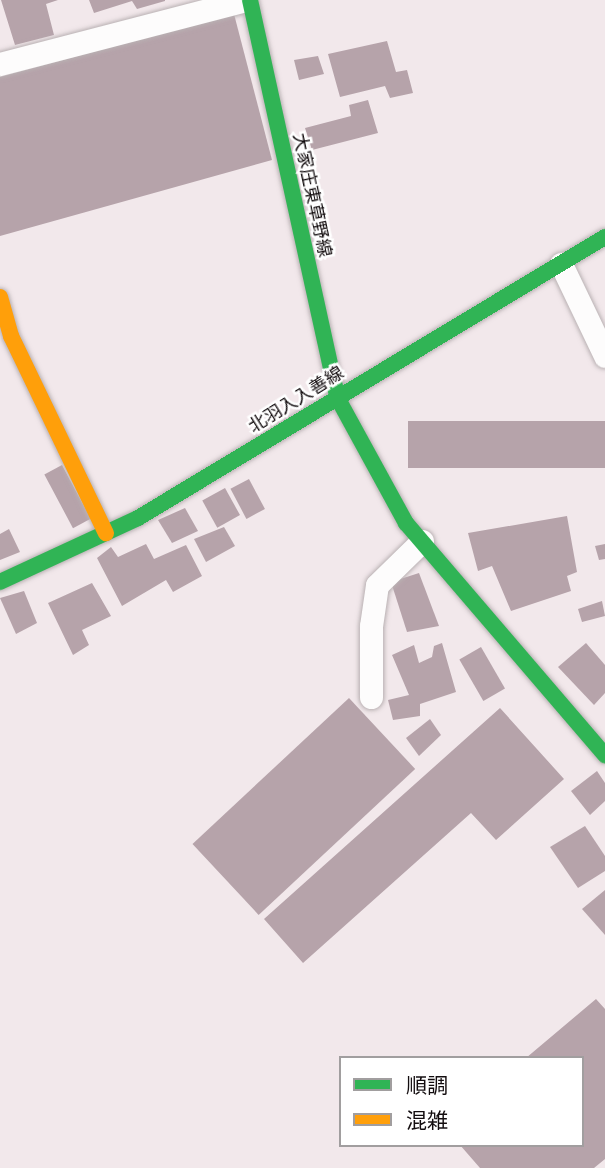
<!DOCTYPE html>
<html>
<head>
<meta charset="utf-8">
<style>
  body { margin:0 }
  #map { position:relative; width:605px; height:1168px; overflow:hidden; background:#f2e8eb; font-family:Poppins,"Noto Sans JP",sans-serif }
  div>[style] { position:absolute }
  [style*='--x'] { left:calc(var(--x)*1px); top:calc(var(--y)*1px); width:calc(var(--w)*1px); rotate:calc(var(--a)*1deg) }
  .building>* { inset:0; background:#b6a3aa; transform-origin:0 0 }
  .roads { filter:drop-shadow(0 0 2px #b9b1b3) drop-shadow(0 0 2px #b9b1b3) }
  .street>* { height:23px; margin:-11.5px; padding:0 11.5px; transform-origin:11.5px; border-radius:11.5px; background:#fdfcfc }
  .fast>* { height:16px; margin:-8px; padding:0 8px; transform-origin:8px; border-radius:8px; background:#30b455 }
  .slow>* { height:16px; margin:-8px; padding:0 8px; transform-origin:8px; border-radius:8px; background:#ff9f0a }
  span { translate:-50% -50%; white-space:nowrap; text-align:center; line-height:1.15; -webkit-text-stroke:5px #fff; paint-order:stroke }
  .street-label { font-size:18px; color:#130d0f }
  .legend { position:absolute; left:339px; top:1056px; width:245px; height:91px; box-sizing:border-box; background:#fff; border:2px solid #a19e9f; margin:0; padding:9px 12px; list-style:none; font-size:21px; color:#130d0f }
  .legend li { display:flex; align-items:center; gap:14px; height:35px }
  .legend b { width:35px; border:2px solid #a19e9f }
</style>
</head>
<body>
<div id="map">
  <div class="building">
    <i style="clip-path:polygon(1px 0,58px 0,46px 4px,54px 35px,15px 45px)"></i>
    <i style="clip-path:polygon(89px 0,165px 0,165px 1px,137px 9px,132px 1px,94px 13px)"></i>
    <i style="clip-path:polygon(234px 14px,272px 160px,0 236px,0 77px)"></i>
    <i style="clip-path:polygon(387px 41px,396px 72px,407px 70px,413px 93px,390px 98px,385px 86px,340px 97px,328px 54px)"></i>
    <i style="clip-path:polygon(318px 56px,324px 74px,299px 80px,294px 60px)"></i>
    <i style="clip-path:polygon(368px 100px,378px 133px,312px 150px,305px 128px,351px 116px,349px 105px)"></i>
    <i style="left:605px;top:421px;width:47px;height:197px;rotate:90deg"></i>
    <i style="left:62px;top:465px;width:61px;height:20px;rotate:62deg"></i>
    <i style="left:249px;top:479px;width:34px;height:21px;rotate:62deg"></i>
    <i style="left:225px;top:488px;width:31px;height:26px;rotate:61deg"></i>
    <i style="clip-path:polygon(185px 508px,198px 531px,172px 543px,158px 520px)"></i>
    <i style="clip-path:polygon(567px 516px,577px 572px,567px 576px,571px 591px,511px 611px,492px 566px,478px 571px,468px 533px)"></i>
    <i style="clip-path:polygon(224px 527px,235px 546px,206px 562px,194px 539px)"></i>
    <i style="clip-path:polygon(9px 529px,20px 552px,0 560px,0 534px)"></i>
    <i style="clip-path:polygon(146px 544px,154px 559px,186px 545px,202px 576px,173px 592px,166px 580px,122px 606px,97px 558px,111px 547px,118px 557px)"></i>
    <i style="clip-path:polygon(605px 544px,605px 559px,599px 560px,595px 546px)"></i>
    <i style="clip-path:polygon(419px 573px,439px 626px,407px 632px,391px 582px)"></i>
    <i style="clip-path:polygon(92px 583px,111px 616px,82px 630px,89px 645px,73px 655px,48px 603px)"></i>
    <i style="clip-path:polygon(24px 591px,37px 623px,16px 634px,0 598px)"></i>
    <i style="clip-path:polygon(602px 601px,605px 616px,582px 622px,578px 609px)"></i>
    <i style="clip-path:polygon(442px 643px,456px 692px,420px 704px,420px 716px,393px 720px,388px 700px,409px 695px,392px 655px,414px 645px,419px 663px,432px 657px,434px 646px)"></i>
    <i style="clip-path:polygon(586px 643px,605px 665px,605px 693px,594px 705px,558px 667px)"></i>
    <i style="left:481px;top:647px;width:48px;height:25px;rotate:60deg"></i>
    <i style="left:349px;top:698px;width:97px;height:214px;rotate:47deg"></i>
    <i style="clip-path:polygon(500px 708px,564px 779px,496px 840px,471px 813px,303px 963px,264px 919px)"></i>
    <i style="clip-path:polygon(430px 719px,441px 735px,419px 756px,406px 738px)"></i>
    <i style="clip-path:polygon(597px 771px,605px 783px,605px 801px,590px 815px,571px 791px)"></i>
    <i style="clip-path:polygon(585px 826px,605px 856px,605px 871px,578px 888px,550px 847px)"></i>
    <i style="clip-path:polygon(605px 890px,605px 935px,582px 909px)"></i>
    <i style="clip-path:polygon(596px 999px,605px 1009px,605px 1159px,594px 1168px,480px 1168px,460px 1145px,582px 1145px,582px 1058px,526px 1058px)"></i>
  </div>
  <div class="roads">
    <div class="street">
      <i style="--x:0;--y:64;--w:253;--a:-14.6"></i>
      <i style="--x:561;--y:264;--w:102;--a:64.4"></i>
      <i style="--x:371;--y:697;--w:71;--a:-90"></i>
      <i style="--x:371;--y:626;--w:41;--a:-81.7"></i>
      <i style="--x:377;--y:585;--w:63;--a:-44.4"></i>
    </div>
    <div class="fast">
      <i style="--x:250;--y:0;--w:406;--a:77.6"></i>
      <i style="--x:337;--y:397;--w:144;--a:61.3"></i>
      <i style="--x:406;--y:523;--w:306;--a:49.4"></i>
      <i style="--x:0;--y:582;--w:152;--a:-24.9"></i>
      <i style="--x:138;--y:518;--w:545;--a:-31.04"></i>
    </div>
    <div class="slow">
      <i style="--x:0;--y:297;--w:41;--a:74.2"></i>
      <i style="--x:11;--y:336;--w:219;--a:64.3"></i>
    </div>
  </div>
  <div class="street-label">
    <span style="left:312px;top:195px;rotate:78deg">大家庄東草野線</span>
    <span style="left:296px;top:400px;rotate:-32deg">北羽入入善線</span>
  </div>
  <ul class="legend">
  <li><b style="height:9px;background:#30b455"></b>順調</li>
  <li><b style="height:9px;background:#ff9f0a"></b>混雑</li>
  </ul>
</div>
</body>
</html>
